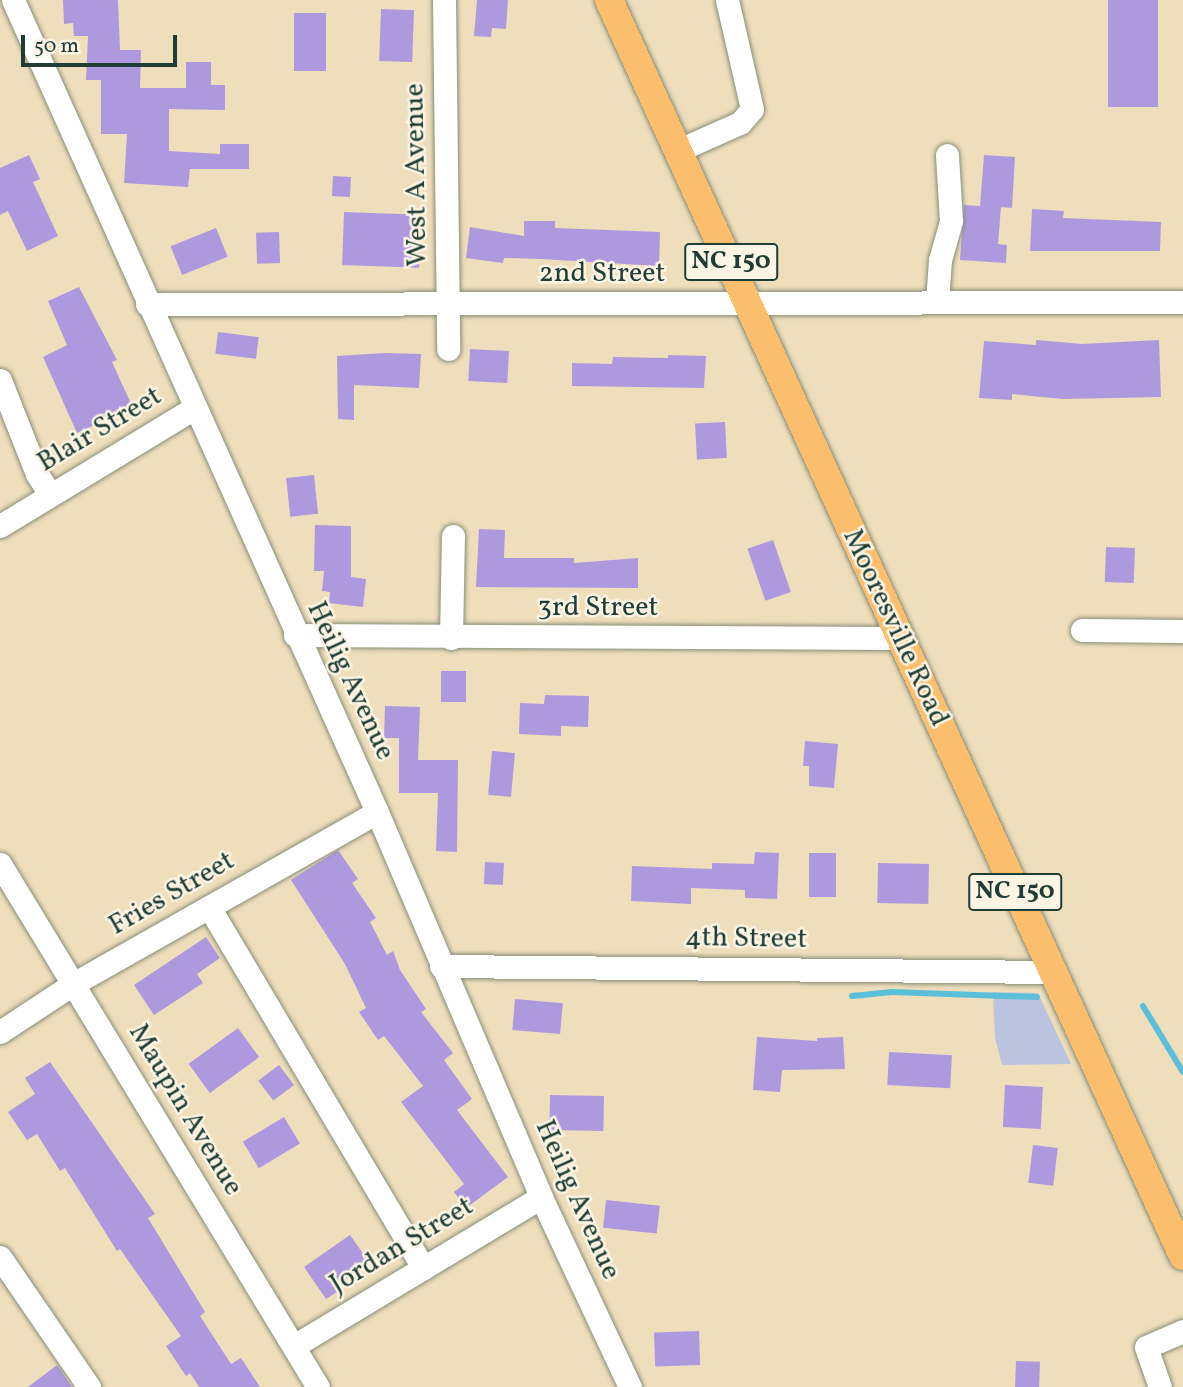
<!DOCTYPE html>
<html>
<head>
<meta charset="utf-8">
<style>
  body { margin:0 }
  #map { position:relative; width:1183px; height:1387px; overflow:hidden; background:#efdebc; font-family:Vollkorn,serif }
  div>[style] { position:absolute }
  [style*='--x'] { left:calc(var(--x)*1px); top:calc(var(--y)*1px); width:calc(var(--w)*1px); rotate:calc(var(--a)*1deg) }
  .industrial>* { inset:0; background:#bcc3de }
  .stream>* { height:6px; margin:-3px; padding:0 3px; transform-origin:3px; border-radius:3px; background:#5cbfda }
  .building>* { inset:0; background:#ae99df; transform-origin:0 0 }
  .roads { filter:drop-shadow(0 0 2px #878e78) drop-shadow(0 0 2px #878e78) }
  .minor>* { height:23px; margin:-11.5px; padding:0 11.5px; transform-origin:11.5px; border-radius:11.5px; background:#fff }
  .major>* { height:28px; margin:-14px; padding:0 14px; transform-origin:14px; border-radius:14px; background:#fabe6d }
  span { translate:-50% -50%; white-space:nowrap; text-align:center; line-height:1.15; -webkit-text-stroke:5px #fcf5e5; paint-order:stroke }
  .shield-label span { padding:2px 5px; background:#fcf5e5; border:2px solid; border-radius:5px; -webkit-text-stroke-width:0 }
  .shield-label { font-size:26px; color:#1f3d34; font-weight:700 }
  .street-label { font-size:28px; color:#1f3d34 }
  .scale { position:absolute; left:21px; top:35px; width:156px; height:32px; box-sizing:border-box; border:4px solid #1f3d34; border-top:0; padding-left:9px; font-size:21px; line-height:24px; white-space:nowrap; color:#1f3d34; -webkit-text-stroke:5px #fcf5e5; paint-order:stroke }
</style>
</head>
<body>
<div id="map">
  <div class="industrial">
    <i style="clip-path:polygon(993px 992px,1038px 993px,1071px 1064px,1002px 1065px,995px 1038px)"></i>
  </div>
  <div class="stream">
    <i style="--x:852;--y:996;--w:40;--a:-5.7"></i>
    <i style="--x:892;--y:992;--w:145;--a:2"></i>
    <i style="--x:1143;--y:1006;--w:77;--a:58.8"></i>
  </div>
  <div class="building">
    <i style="clip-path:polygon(63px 0,118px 0,120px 50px,141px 50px,140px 88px,186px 88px,186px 62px,211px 62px,211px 85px,225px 85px,225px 110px,169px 109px,169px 151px,220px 154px,220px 144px,249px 144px,249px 169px,190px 169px,188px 187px,124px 183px,127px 134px,101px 134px,101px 80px,86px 80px,88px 36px,74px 36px,73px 23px,64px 24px)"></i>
    <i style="clip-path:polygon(477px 0,508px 0,506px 29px,492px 28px,491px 37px,474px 36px)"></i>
    <i style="left:1108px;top:0;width:50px;height:107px"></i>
    <i style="left:381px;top:9px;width:33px;height:52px;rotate:2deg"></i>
    <i style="left:294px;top:13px;width:32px;height:58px"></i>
    <i style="clip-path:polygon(29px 155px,40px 179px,33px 182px,58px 236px,27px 251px,8px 211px,0 215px,0 168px)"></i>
    <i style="clip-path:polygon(984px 155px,1015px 157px,1012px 208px,1001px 207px,998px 244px,1007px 245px,1006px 263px,960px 260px,964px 205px,980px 206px)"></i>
    <i style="left:333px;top:176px;width:18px;height:20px;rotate:3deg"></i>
    <i style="clip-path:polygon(1032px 209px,1064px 211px,1063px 218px,1161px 222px,1160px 251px,1030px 251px)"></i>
    <i style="left:344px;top:212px;width:77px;height:53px;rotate:2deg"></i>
    <i style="clip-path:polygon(524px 221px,555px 221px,555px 228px,660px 232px,659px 266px,541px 259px,504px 258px,503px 263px,466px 258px,470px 227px,524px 236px)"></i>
    <i style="left:216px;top:228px;width:31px;height:49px;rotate:68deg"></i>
    <i style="left:279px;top:232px;width:31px;height:23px;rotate:88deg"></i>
    <i style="clip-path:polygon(79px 287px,117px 360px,112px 362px,133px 408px,77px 433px,43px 357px,67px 345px,48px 301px)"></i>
    <i style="left:218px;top:332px;width:41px;height:22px;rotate:7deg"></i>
    <i style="clip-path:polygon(1036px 340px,1082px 344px,1159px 340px,1161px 397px,1063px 399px,1012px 394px,1012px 400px,979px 398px,984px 341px,1036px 345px)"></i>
    <i style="left:470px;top:349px;width:39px;height:32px;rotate:3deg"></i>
    <i style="clip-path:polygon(385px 353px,421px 354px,419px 388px,354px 385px,354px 420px,338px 419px,337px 356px)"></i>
    <i style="clip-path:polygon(668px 355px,706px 356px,704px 388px,572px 386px,572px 363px,612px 364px,613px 357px,668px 358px)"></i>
    <i style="left:725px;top:422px;width:36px;height:30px;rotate:87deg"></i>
    <i style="left:314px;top:475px;width:39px;height:28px;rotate:84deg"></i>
    <i style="clip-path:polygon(315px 525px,351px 526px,351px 577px,366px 579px,363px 607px,329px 603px,330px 592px,322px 591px,324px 571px,314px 571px)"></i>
    <i style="clip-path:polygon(479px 529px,505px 530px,504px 558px,574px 558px,574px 563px,638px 558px,638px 588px,476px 587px)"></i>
    <i style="left:773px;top:540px;width:55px;height:27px;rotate:71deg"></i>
    <i style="left:1106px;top:547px;width:29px;height:35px;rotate:2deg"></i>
    <i style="left:441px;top:671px;width:25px;height:31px"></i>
    <i style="clip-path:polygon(545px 695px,589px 696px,588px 727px,561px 726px,561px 736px,519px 734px,520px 703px,544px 704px)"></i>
    <i style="clip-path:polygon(385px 706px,420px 707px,418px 760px,458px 760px,457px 852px,436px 851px,438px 793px,399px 793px,399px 738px,384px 738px)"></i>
    <i style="clip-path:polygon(805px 741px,838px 744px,834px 788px,809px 786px,809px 766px,803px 766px)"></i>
    <i style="left:492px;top:751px;width:23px;height:44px;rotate:5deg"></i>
    <i style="clip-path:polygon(338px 850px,358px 879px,352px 883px,376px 918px,370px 922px,387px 955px,393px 951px,400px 970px,426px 1009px,421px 1012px,453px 1053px,444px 1060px,472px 1099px,457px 1110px,508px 1177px,466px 1208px,454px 1192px,464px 1184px,401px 1102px,423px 1086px,384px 1036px,378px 1040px,359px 1012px,366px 1008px,345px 964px,291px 880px)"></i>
    <i style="clip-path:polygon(755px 852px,779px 853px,777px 899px,745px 898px,745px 890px,691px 888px,691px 904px,631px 901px,632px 866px,712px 869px,712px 863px,754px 864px)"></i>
    <i style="left:809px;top:853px;width:27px;height:44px"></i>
    <i style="left:485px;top:862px;width:19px;height:22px;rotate:3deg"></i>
    <i style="left:878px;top:863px;width:51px;height:40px;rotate:1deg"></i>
    <i style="clip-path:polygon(206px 937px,220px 958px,197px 974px,203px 983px,154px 1015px,134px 985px)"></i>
    <i style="left:515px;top:999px;width:48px;height:31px;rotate:5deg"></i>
    <i style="left:238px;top:1028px;width:36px;height:61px;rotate:54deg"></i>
    <i style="clip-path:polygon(757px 1037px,817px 1041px,817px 1038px,843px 1037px,845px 1069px,782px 1070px,780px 1092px,753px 1090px)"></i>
    <i style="left:889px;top:1052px;width:63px;height:33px;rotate:3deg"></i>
    <i style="clip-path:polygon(50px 1062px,155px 1214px,148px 1218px,205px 1312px,200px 1316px,231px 1364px,241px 1358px,260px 1387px,199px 1387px,190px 1373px,186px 1376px,166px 1346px,181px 1336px,120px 1249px,117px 1251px,65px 1168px,60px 1171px,37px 1134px,27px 1140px,8px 1112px,35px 1094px,25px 1078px)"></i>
    <i style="left:279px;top:1065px;width:25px;height:26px;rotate:53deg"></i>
    <i style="left:1005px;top:1085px;width:38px;height:42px;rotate:3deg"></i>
    <i style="left:550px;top:1095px;width:54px;height:35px;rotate:1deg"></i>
    <i style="left:284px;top:1117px;width:31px;height:48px;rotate:59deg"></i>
    <i style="left:1033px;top:1145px;width:25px;height:38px;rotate:7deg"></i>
    <i style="left:606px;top:1200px;width:54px;height:28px;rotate:6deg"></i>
    <i style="clip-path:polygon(350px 1235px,369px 1262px,337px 1285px,340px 1290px,326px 1299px,304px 1267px)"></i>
    <i style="left:699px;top:1331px;width:34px;height:45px;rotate:88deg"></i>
    <i style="left:1016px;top:1361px;width:24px;height:26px;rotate:2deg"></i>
    <i style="clip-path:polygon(57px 1365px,72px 1387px,28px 1387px)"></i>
  </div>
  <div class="roads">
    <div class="minor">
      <i style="--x:13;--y:0;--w:890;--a:65.85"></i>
      <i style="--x:377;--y:812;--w:418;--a:66.9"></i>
      <i style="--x:541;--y:1197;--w:210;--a:64.9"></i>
      <i style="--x:444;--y:0;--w:349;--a:89.3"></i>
      <i style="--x:679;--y:150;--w:67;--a:-23.9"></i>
      <i style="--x:740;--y:123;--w:18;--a:-49"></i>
      <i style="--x:752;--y:109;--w:112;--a:-102.9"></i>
      <i style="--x:937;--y:302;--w:42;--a:-85.9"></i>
      <i style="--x:940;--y:260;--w:41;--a:-74.2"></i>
      <i style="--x:951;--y:221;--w:66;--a:-93.5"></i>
      <i style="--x:147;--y:304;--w:1036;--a:-0.11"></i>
      <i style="--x:0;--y:380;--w:101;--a:68.5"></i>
      <i style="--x:37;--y:474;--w:24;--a:57"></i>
      <i style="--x:0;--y:526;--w:227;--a:-31.3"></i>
      <i style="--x:1082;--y:630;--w:101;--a:0.6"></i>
      <i style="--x:295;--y:635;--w:605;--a:0.28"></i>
      <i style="--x:451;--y:638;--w:102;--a:-88.9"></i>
      <i style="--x:0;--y:864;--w:612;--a:58.7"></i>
      <i style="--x:209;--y:907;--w:420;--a:59.3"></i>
      <i style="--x:441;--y:966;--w:610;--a:0.56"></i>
      <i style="--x:0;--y:1032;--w:87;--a:-33.3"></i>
      <i style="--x:73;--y:984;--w:349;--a:-29.5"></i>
      <i style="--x:0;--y:1257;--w:158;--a:55.6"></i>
      <i style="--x:294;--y:1346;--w:288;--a:-31.1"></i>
      <i style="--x:1160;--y:1387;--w:42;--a:-109.3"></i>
      <i style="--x:1146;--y:1347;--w:40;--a:-23.4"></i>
    </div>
    <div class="major">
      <i style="--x:609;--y:0;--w:1381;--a:65.44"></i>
    </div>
  </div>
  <div class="shield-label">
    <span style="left:731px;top:262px">NC 150</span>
    <span style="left:1015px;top:892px">NC 150</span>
  </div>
  <div class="street-label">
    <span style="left:417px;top:175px;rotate:-91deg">West A Avenue</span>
    <span style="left:602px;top:274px">2nd Street</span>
    <span style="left:100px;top:430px;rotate:-31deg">Blair Street</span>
    <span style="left:598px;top:608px">3rd Street</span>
    <span style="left:895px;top:628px;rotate:65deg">Mooresville Road</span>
    <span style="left:350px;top:681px;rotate:65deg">Heilig Avenue</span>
    <span style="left:172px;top:894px;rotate:-30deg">Fries Street</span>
    <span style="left:746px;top:939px;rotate:1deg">4th Street</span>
    <span style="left:185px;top:1110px;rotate:59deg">Maupin Avenue</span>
    <span style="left:577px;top:1200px;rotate:66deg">Heilig Avenue</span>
    <span style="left:402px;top:1246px;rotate:-31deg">Jordan Street</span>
  </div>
  <div class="scale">50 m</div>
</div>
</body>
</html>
